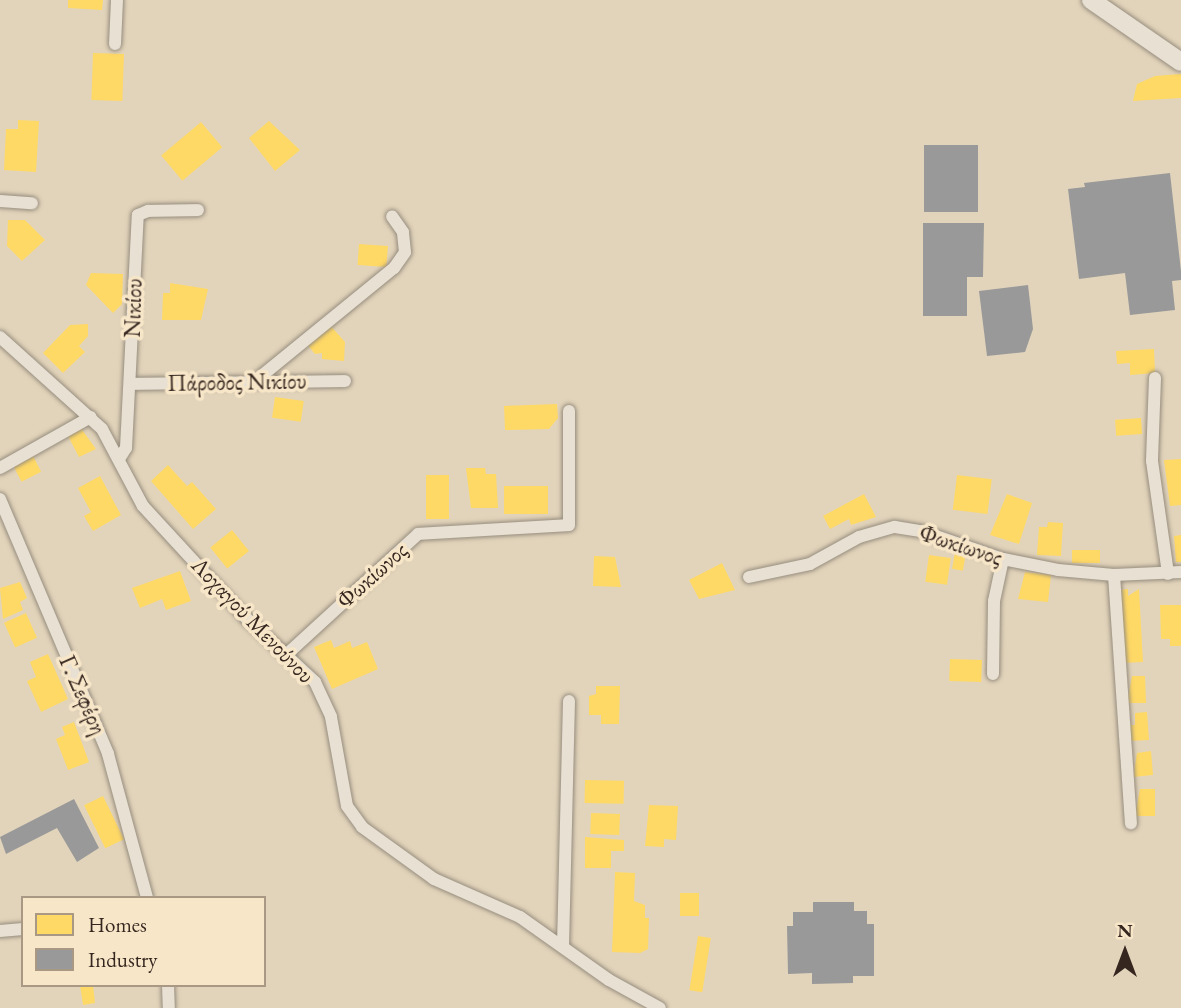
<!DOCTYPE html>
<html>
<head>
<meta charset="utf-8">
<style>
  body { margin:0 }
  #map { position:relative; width:1181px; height:1008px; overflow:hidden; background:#e2d4bb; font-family:"EB Garamond",serif }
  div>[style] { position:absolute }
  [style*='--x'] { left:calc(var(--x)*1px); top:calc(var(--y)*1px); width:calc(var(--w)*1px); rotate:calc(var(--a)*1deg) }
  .homes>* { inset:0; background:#ffd966; transform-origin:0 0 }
  .industry>* { inset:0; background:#999; transform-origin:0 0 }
  .roads { filter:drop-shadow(0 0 2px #978d7e) drop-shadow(0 0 2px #978d7e) }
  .street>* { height:12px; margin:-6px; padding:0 6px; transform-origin:6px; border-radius:6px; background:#e7e0d3 }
  .secondary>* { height:18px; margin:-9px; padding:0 9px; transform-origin:9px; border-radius:9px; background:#e7e0d3 }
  span { translate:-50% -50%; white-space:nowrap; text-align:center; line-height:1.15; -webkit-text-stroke:7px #f7e6c8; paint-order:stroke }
  .street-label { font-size:23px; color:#35261f }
  .legend { position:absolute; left:21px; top:896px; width:245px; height:91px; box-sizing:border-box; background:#f7e6c8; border:2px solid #a99984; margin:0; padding:9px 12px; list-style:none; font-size:21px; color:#35261f }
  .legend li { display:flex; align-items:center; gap:14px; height:35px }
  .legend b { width:35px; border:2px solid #a99984 }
  .north { position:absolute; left:1090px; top:917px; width:70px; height:70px; -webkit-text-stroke:5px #f7e6c8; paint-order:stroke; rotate:0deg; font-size:19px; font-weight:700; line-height:28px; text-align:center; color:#35261f }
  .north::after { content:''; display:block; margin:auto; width:24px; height:32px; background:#35261f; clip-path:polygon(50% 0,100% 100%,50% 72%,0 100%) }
</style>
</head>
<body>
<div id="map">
  <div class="homes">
    <i style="clip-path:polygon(68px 0,103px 0,102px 10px,68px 8px)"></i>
    <i style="left:93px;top:53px;width:31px;height:47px;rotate:2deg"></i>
    <i style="clip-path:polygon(1181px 74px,1181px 98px,1133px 101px,1137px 84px,1155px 76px)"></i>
    <i style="clip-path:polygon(18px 120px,39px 121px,36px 172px,4px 170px,6px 129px,18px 129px)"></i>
    <i style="clip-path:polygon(269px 121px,300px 150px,275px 171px,249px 138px)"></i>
    <i style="left:201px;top:122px;width:33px;height:52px;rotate:50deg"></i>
    <i style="clip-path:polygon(8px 220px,25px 220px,45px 240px,22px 261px,7px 246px)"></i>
    <i style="left:359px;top:244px;width:29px;height:21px;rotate:4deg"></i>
    <i style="clip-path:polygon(91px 273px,123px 274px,122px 304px,113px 313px,86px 285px)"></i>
    <i style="clip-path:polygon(170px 283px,208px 289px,201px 320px,162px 320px,163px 293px,170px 293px)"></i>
    <i style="clip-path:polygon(328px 323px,345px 342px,344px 361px,322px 359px,322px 353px,315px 354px,305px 342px)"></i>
    <i style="clip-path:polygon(88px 324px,88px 336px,79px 346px,85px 352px,63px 373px,43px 353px,70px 325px)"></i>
    <i style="clip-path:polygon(1154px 349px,1155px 373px,1130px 375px,1130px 363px,1117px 364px,1116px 351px)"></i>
    <i style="left:275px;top:397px;width:29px;height:21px;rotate:8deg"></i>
    <i style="clip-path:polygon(557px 404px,558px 418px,549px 429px,505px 430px,504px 406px)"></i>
    <i style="left:1141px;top:418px;width:16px;height:26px;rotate:86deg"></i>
    <i style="clip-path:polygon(80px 427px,96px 449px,79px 457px,67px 434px)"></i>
    <i style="left:32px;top:454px;width:20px;height:22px;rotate:63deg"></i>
    <i style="clip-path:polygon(1181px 459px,1181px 505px,1170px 506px,1164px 460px)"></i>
    <i style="clip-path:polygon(168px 465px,187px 486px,192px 482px,216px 509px,193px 529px,151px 481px)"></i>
    <i style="clip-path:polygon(466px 468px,485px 468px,486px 474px,496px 474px,498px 508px,471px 508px)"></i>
    <i style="left:426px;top:475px;width:23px;height:44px"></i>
    <i style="left:957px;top:475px;width:35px;height:35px;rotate:7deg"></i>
    <i style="clip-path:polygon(100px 476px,121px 515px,93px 531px,84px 516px,91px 512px,78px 488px)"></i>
    <i style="left:548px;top:486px;width:28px;height:44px;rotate:90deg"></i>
    <i style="clip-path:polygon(864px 494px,876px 517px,851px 525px,849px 519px,830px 529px,823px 516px)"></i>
    <i style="clip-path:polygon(1007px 494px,1032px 503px,1019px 544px,990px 535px)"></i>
    <i style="clip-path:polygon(1048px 522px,1063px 523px,1061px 556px,1037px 555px,1039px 527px,1047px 527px)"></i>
    <i style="left:232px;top:530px;width:27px;height:28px;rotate:51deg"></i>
    <i style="clip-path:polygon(1181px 535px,1181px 562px,1176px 562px,1174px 536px)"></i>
    <i style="left:1072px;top:550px;width:28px;height:13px"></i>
    <i style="left:955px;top:552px;width:11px;height:17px;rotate:10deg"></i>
    <i style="left:929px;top:555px;width:22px;height:27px;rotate:8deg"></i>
    <i style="clip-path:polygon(594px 556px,615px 557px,621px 587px,593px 586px)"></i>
    <i style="clip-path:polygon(722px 563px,735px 590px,699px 599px,689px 580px)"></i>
    <i style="clip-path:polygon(180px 571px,191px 601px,166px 610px,162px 599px,140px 608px,132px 588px)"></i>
    <i style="clip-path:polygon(1025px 572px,1051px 575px,1048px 602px,1018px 599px)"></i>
    <i style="clip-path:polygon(20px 582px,27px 598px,20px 602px,23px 610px,3px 619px,0 588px)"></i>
    <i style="clip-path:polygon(1128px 589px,1128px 596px,1139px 589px,1143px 662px,1123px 663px,1119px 590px)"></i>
    <i style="clip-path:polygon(1160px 605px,1181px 605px,1181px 646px,1170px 646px,1170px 639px,1161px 639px)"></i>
    <i style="left:26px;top:613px;width:27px;height:24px;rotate:66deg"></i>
    <i style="clip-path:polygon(331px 640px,334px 648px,350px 641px,352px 648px,367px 642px,378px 669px,332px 689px,314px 647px)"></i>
    <i style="clip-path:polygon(48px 654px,68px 699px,41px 712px,27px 681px,36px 677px,30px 662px)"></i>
    <i style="left:950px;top:659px;width:32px;height:22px;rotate:2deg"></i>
    <i style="clip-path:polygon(1132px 676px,1145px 676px,1146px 703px,1127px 703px)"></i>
    <i style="clip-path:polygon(596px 686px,620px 686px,619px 724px,601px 724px,601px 715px,589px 715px,589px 696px,596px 694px)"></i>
    <i style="clip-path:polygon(1147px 712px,1149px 740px,1129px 741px,1128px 725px,1135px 725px,1135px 713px)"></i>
    <i style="clip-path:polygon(74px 722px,89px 762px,68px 770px,56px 739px,65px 735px,62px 727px)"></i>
    <i style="clip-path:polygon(1151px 751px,1153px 775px,1133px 777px,1137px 753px)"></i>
    <i style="left:585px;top:780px;width:39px;height:23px;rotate:1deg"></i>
    <i style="clip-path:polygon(1140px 789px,1155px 789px,1155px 816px,1135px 816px)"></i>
    <i style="left:103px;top:796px;width:48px;height:21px;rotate:64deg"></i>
    <i style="clip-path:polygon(649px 805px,678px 806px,676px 840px,664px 839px,664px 847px,645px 846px)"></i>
    <i style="left:591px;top:813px;width:29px;height:21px;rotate:2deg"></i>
    <i style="clip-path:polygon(585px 837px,624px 840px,624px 851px,611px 851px,611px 868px,585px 868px)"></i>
    <i style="clip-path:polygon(615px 872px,635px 873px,634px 901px,645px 905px,645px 918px,649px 918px,648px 949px,640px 953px,612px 952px)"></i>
    <i style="left:680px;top:893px;width:19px;height:23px"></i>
    <i style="left:698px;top:936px;width:13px;height:55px;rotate:9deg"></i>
    <i style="clip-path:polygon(80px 985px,93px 985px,95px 1003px,83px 1005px)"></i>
  </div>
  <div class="industry">
    <i style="left:924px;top:145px;width:54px;height:67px"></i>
    <i style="clip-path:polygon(1170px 173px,1181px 271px,1181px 280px,1172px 281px,1175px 310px,1130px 315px,1125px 273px,1079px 279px,1068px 189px,1085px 187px,1084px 183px)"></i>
    <i style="clip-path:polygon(923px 223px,984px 223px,983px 277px,967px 277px,967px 316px,923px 316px)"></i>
    <i style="clip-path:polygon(1028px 285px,1033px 329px,1025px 352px,987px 356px,979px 291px)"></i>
    <i style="clip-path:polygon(74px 799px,99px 848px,77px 862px,57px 828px,6px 854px,0 837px)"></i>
    <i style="clip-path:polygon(813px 902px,854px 902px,854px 911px,867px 911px,867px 924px,874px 924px,874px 976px,853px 976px,853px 983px,812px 984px,812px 973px,788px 974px,787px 926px,793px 926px,793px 912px,813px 912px)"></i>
  </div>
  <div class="roads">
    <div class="street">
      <i style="--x:115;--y:44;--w:44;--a:-87.4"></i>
      <i style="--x:0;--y:201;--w:32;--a:4"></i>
      <i style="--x:0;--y:337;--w:137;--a:42"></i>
      <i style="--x:102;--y:429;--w:87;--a:62"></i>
      <i style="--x:143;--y:506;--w:154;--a:47.4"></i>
      <i style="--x:247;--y:619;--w:93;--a:42.8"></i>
      <i style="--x:315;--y:682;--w:38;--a:65"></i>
      <i style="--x:331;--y:717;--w:90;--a:79.8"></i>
      <i style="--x:347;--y:806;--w:26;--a:54"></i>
      <i style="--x:362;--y:827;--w:89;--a:35.8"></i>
      <i style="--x:434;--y:879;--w:94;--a:23.8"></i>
      <i style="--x:520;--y:917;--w:109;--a:35.3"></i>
      <i style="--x:609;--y:980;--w:58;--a:28.8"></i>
      <i style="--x:1155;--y:378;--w:83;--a:92.1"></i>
      <i style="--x:1152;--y:461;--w:114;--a:81.9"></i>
      <i style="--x:254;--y:382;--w:181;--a:-39.2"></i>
      <i style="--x:394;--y:268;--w:19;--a:-55"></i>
      <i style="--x:405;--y:252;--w:20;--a:-96"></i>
      <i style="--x:403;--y:232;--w:19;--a:-125"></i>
      <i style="--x:130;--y:384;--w:215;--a:-0.8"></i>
      <i style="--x:119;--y:459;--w:13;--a:-58"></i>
      <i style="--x:126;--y:448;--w:233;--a:-87.1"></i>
      <i style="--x:138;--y:215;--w:11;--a:-22"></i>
      <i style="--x:148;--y:211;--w:50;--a:-1.1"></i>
      <i style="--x:0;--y:468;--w:104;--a:-29.3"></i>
      <i style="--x:0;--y:499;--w:277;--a:67"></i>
      <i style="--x:108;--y:754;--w:149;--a:74.8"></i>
      <i style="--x:1114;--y:575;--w:249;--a:86.1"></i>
      <i style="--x:749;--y:577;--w:62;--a:-12"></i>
      <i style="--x:810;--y:564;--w:56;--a:-28.9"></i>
      <i style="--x:859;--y:537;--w:37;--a:-16"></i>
      <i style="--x:895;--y:527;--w:26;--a:9"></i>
      <i style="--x:921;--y:531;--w:87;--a:18.9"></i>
      <i style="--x:1003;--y:559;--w:56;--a:11.3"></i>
      <i style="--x:1058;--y:570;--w:56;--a:5.1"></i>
      <i style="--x:1114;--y:575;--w:67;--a:-2.6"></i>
      <i style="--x:286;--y:655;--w:179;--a:-42.5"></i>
      <i style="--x:418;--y:534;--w:151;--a:-3.4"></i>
      <i style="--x:569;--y:525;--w:114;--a:-90"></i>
      <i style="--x:993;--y:674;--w:73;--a:-89.2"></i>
      <i style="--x:994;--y:601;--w:43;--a:-77.9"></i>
      <i style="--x:0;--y:931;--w:23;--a:-5"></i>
      <i style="--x:563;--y:946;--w:245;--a:-88.6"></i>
      <i style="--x:168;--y:985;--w:23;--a:88"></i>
    </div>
    <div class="secondary">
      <i style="--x:1091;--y:0;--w:109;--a:34.6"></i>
    </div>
  </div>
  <div class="street-label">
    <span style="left:133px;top:308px;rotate:-88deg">Νικίου</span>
    <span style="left:237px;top:382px;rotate:-1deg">Πάροδος Νικίου</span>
    <span style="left:961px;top:545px;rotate:18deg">Φωκίωνος</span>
    <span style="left:372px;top:575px;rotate:-42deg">Φωκίωνος</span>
    <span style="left:253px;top:620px;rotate:46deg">Λοχαγού Μενούνου</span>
    <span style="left:83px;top:695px;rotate:66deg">Γ. Σεφέρη</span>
  </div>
  <ul class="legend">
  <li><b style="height:19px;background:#ffd966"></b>Homes</li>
  <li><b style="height:19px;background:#999"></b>Industry</li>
  </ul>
  <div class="north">N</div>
</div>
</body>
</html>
